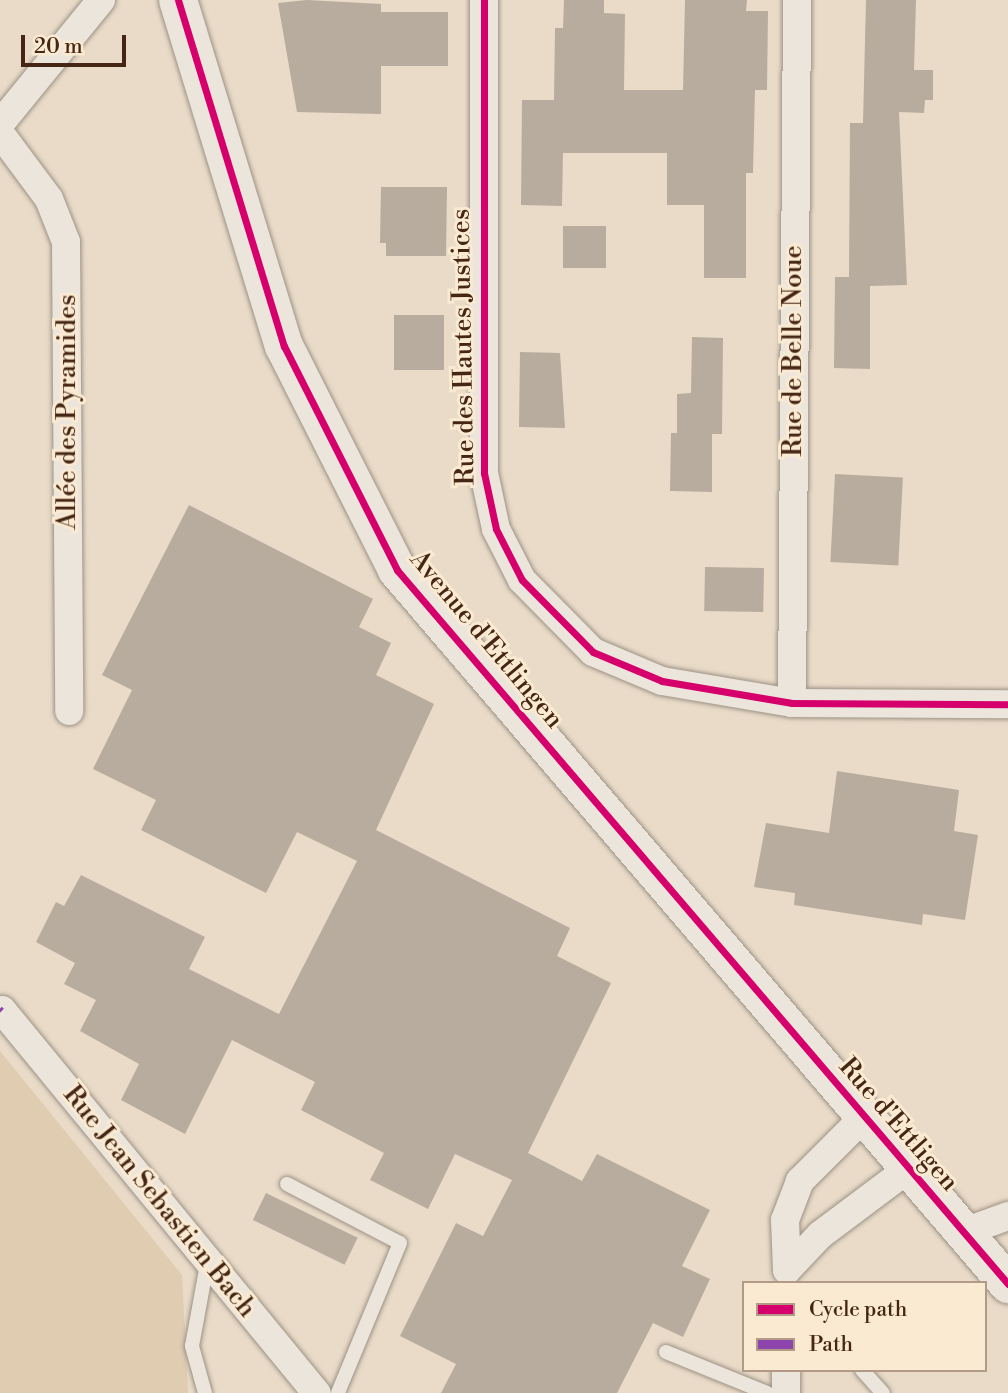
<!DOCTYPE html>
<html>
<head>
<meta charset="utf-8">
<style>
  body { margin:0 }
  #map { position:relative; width:1008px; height:1393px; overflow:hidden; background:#e9dbc8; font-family:"Libre Bodoni",serif }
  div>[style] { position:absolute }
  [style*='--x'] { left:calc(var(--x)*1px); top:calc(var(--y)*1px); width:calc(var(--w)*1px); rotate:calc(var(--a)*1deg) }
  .green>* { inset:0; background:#e0ccb1 }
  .building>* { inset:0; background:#b8ac9e; transform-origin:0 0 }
  .roads { filter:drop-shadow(0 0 2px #9e9285) drop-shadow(0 0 2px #9e9285) }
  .lane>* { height:14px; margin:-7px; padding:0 7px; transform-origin:7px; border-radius:7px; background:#ece5dc }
  .street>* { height:28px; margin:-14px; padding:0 14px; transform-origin:14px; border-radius:14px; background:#ece5dc }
  .secondary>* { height:38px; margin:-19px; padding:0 19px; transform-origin:19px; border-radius:19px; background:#ece5dc }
  .quiet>* { height:5px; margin-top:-2.5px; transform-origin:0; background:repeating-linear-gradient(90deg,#8e44ad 0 10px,transparent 0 15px) }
  .cycleway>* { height:7px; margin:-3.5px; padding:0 3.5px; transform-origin:3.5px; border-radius:3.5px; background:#d6006c }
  span { translate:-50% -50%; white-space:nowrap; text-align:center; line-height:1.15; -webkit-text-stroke:6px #faead2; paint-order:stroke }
  .street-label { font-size:26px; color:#452514 }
  .legend { position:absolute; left:742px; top:1281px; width:245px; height:91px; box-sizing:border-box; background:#faead2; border:2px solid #b29b86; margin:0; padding:9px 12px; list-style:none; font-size:21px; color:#452514 }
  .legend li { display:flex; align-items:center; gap:14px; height:35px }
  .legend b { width:35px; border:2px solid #b29b86 }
  .scale { position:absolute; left:21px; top:35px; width:105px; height:32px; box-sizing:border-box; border:4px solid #452514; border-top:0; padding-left:9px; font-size:21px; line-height:24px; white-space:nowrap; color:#452514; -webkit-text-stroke:5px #faead2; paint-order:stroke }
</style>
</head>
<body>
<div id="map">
  <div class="green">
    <i style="clip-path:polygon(0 1051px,182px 1275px,188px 1393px,0 1393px)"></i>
  </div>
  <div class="building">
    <i style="clip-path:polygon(307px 0,381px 4px,381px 12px,448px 12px,448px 66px,381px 66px,381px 114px,297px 112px,278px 3px)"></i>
    <i style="clip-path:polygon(564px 0,604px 0,604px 13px,625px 14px,624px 90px,683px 90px,685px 0,747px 0,746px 11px,768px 11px,767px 90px,755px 90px,753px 173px,746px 173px,746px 278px,704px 278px,704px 205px,667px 205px,667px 153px,563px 153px,562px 206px,521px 205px,522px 100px,554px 100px,555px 28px,563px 28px)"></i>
    <i style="clip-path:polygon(866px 0,916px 0,914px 70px,933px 70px,933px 100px,925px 100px,924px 113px,899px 112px,907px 285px,870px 286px,870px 369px,834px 368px,835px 277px,849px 277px,850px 123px,863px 123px)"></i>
    <i style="clip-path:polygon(381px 187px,447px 187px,446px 256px,386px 256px,386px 243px,380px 243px)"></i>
    <i style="left:563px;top:226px;width:43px;height:42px"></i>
    <i style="left:394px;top:315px;width:50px;height:55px"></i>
    <i style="clip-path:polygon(692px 337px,723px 338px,722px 434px,712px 434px,712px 492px,670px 491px,671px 433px,677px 433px,677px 394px,691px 393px)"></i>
    <i style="clip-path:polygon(520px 352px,560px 353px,565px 428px,519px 427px)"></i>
    <i style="left:835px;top:474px;width:68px;height:88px;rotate:3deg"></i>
    <i style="clip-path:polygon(189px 505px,373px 599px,359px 627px,391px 643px,376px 675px,434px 704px,376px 830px,570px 928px,557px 956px,611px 983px,528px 1153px,582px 1181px,597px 1154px,710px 1210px,682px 1266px,710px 1279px,683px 1337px,653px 1323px,617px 1393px,441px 1393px,456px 1364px,400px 1336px,456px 1223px,483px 1236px,512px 1180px,455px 1154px,428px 1209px,370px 1180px,384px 1153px,301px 1110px,315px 1082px,232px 1040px,185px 1134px,121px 1100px,139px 1064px,80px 1031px,96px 1000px,64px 984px,75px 963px,36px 942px,56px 902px,64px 906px,81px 875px,205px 937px,189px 969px,279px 1014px,357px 861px,297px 832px,266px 893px,141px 830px,156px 800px,93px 769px,132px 690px,102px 675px)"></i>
    <i style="left:705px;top:567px;width:59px;height:44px;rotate:1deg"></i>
    <i style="clip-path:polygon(837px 771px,959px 790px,954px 831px,978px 835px,965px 920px,923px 914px,922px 925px,794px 905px,795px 893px,754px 887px,766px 823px,829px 833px)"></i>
    <i style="left:266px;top:1193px;width:102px;height:30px;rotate:26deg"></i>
  </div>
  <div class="roads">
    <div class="lane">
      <i style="--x:287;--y:1184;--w:127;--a:27.6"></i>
      <i style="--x:400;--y:1243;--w:162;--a:112.5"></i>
      <i style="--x:666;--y:1352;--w:109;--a:22.1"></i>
      <i style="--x:862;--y:1370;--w:31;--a:48"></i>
      <i style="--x:205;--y:1393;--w:49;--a:-105.5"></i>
      <i style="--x:192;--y:1346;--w:83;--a:-79.6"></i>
    </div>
    <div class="street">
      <i style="--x:484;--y:0;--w:473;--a:90"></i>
      <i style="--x:484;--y:473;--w:57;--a:77.9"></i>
      <i style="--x:496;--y:529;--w:57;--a:63"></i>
      <i style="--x:522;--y:580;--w:101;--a:45.4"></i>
      <i style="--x:593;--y:652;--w:75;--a:22.8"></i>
      <i style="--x:662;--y:681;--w:132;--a:9.6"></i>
      <i style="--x:792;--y:703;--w:216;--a:0.3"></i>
      <i style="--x:0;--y:124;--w:160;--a:-50.8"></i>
      <i style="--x:0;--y:133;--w:82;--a:53.4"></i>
      <i style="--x:49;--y:199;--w:46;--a:68.4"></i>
      <i style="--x:66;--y:242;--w:469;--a:89.6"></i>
      <i style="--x:792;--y:703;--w:703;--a:-89.59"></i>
      <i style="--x:2;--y:1010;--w:496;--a:50.6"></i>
      <i style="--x:864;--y:1117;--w:91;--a:135"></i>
      <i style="--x:800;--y:1181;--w:42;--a:111"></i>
      <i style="--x:785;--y:1220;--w:50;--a:87.7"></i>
      <i style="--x:787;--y:1270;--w:48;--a:-46.7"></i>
      <i style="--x:820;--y:1235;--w:110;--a:-36.9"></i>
      <i style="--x:964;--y:1232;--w:47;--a:-20"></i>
      <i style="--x:786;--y:1393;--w:23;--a:-90"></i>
    </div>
    <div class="secondary">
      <i style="--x:178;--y:0;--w:362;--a:73"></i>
      <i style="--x:284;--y:346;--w:251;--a:63.2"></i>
      <i style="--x:397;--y:570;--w:940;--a:49.44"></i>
    </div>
  </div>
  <div class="quiet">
    <i style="--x:0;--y:1008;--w:3;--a:45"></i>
  </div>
  <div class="cycleway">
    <i style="--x:178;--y:0;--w:362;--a:73"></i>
    <i style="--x:284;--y:346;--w:251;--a:63.2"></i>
    <i style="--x:397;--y:570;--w:940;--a:49.44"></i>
    <i style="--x:484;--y:0;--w:473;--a:90"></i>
    <i style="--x:484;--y:473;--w:57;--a:77.9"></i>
    <i style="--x:496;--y:529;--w:57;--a:63"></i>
    <i style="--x:522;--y:580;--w:101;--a:45.4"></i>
    <i style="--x:593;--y:652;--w:75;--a:22.8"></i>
    <i style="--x:662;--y:681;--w:132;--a:9.6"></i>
    <i style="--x:792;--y:703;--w:216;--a:0.3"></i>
  </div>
  <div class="street-label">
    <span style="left:464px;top:347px;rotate:-91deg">Rue des Hautes Justices</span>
    <span style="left:794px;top:351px;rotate:-90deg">Rue de Belle Noue</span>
    <span style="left:68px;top:412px;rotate:-90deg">Allée des Pyramides</span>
    <span style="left:486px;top:640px;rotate:50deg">Avenue d'Ettlingen</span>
    <span style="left:898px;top:1125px;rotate:49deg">Rue d'Ettligen</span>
    <span style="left:159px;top:1202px;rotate:51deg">Rue Jean Sebastien Bach</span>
  </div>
  <ul class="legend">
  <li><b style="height:9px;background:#d6006c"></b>Cycle path</li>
  <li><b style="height:9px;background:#8e44ad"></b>Path</li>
  </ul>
  <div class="scale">20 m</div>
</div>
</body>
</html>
